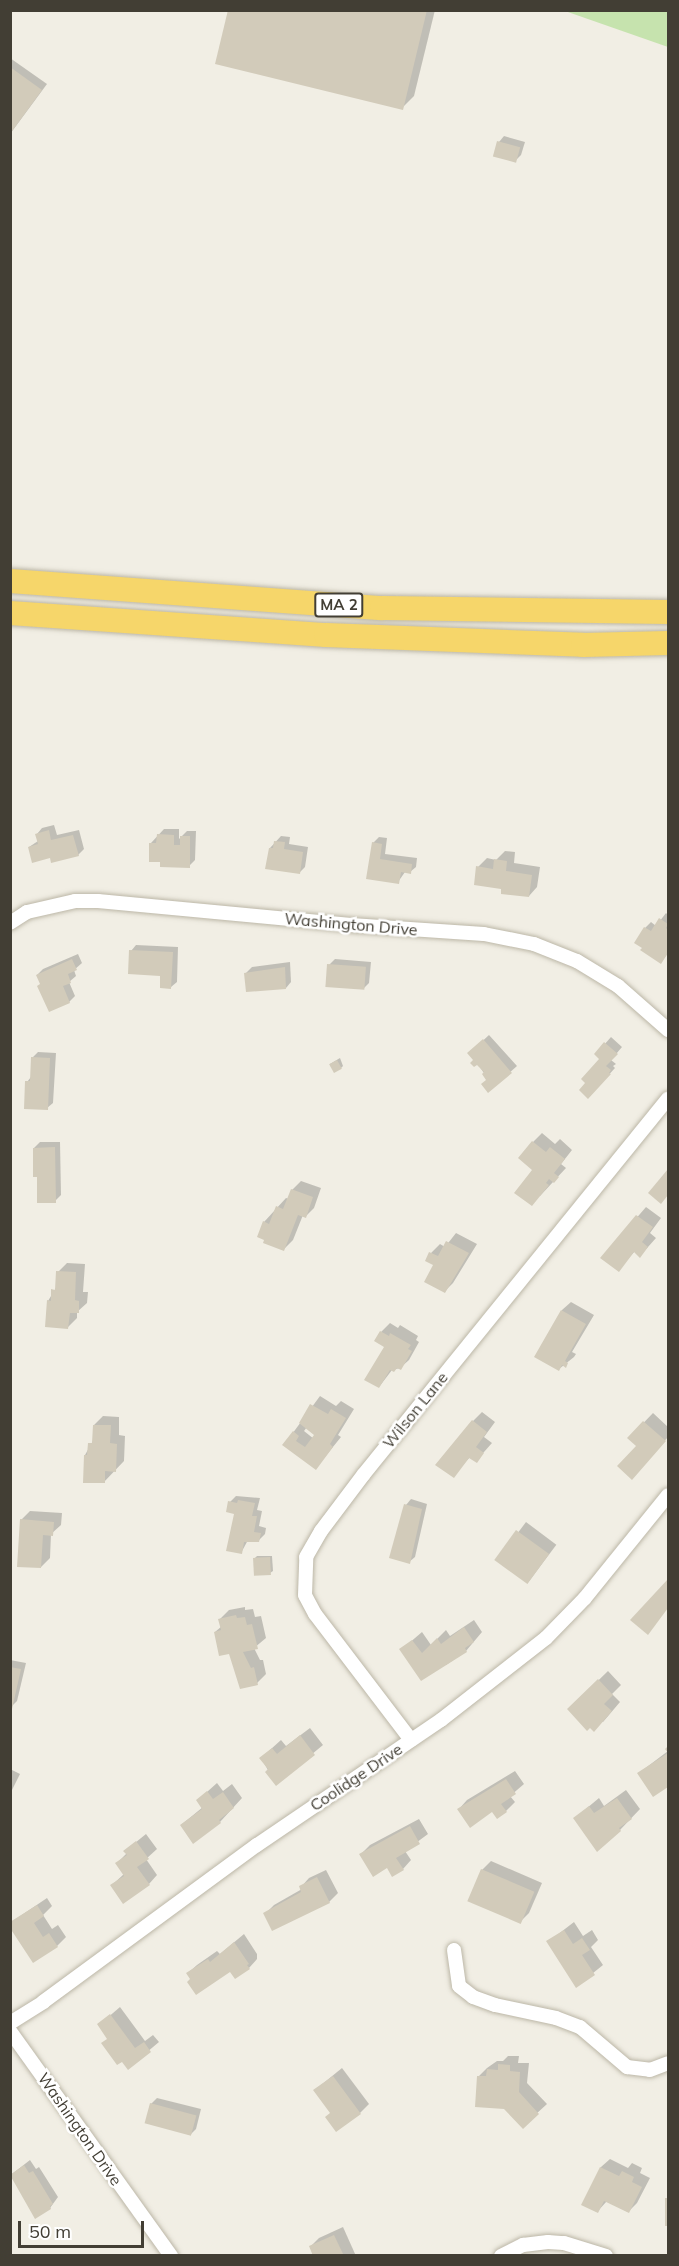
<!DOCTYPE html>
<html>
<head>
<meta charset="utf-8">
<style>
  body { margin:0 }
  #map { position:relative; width:679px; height:2266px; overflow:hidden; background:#f1eee4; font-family:Mulish,sans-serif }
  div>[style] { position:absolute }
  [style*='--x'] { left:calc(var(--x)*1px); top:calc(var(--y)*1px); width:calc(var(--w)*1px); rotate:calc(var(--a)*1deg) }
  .green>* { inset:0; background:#c6e3ae }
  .shadow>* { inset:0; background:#0003; transform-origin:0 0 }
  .building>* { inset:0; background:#d2cbba; transform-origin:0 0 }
  .roads { filter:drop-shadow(0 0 2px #bcb7a7) drop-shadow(0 0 2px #bcb7a7) }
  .street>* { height:14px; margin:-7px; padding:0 7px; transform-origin:7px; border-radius:7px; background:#fff }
  .highway>* { height:24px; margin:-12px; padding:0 12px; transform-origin:12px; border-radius:12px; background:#f6d66a }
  span { translate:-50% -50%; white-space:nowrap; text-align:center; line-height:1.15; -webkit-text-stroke:5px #fff; paint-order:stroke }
  .shield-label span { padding:2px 4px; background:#fff; border:2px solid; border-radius:4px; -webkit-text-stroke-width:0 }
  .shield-label { font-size:15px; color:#423e34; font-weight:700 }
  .street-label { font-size:16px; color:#423e34 }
  .frame { position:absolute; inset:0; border:12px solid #423e34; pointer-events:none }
  .scale { position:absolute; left:18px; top:2221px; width:126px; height:27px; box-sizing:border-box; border:3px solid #423e34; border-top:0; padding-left:8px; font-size:18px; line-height:21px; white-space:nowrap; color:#423e34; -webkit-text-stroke:4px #fff; paint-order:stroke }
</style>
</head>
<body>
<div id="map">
  <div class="green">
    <i style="clip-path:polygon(565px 11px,668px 11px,668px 47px)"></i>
  </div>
  <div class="shadow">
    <i style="clip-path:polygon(230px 10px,435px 10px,414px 96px,402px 108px)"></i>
    <i style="clip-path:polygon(10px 58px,47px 84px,10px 134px)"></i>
    <i style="clip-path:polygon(504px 136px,525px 142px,521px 155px,515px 161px,499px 142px)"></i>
    <i style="clip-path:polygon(54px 825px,57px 835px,79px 830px,84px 849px,78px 855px,51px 857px,29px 847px,38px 841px,37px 834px,42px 828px)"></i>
    <i style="clip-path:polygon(164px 829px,179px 829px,179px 839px,187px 831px,196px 831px,195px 860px,189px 866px,151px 843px)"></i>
    <i style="clip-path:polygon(281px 836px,290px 837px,289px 844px,308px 847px,305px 867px,300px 872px,270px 848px)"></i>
    <i style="clip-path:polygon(379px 837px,387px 838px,385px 854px,417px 858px,416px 867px,410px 872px,405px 872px,398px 882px,368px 878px,373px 843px)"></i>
    <i style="clip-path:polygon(505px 851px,515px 852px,514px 863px,540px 867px,537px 887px,529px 896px,503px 888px,478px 867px,487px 858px,496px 860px)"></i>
    <i style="clip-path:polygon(666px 913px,668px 915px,668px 953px,661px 962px,645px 928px,651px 922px,656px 926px)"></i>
    <i style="clip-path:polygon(136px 945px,178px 947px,177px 982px,171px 987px,162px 974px,131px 951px)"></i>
    <i style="clip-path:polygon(78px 954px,82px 963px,74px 970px,76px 976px,69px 982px,75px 996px,69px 1002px,41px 983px,37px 975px,43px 969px)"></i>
    <i style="clip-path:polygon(335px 959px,371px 962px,369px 983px,363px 989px,329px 965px)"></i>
    <i style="clip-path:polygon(290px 962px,291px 982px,286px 988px,246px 973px,252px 967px)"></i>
    <i style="clip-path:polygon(489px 1035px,517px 1066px,489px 1091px,488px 1079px,475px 1060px,475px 1048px)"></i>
    <i style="clip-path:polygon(611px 1037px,622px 1047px,611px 1060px,616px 1064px,613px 1066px,615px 1068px,594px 1091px,587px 1083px,601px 1059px,596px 1054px)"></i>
    <i style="clip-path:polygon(38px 1052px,56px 1053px,53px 1103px,47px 1108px,27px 1082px,31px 1077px,32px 1058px)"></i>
    <i style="clip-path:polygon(340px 1058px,343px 1066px,341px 1068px,330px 1064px)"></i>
    <i style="clip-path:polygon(542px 1133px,555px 1144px,560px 1139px,572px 1150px,561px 1164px,566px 1168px,540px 1196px,535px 1170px,533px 1142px)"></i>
    <i style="clip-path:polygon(40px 1142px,60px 1142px,61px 1195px,55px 1201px,39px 1175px,34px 1148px)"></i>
    <i style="clip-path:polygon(301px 1181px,321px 1188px,314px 1208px,306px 1216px,303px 1215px,293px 1240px,284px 1249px,264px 1222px,286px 1198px,289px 1199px,292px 1190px)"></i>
    <i style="clip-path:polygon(646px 1207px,661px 1218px,650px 1233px,656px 1238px,640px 1256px,635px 1251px,618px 1270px,602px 1258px)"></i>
    <i style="clip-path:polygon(456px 1233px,477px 1244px,453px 1283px,445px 1291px,431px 1253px,440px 1244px,445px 1247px)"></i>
    <i style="clip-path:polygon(67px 1263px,85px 1264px,83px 1292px,88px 1292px,87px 1303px,77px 1312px,77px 1318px,68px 1327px,48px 1301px,57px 1286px,58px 1272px)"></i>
    <i style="clip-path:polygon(571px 1302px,594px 1315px,572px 1352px,576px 1354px,574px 1357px,559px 1369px,562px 1310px)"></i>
    <i style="clip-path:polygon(390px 1323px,398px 1328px,400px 1325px,418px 1336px,416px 1340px,419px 1342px,409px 1360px,400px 1368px,392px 1370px,379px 1387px,386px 1346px,381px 1332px)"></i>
    <i style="clip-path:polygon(evenodd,320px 1396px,336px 1406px,341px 1401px,354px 1409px,338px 1435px,341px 1437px,316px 1468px,284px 1445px,320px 1396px,307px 1427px,316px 1435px,314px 1439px,304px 1431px,307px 1427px)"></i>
    <i style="clip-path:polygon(482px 1412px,495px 1422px,484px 1437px,492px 1443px,476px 1461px,470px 1457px,453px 1476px,473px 1421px)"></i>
    <i style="clip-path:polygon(653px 1413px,668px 1427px,668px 1437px,640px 1469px,638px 1446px,629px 1438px)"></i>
    <i style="clip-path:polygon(103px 1416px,119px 1417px,119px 1435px,125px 1436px,124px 1461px,104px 1482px,85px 1455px,94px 1439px,94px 1425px)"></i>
    <i style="clip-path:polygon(236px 1496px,260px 1498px,257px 1510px,262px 1511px,259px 1526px,266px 1528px,265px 1534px,259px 1540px,248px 1540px,241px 1553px,235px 1512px,230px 1502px)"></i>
    <i style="clip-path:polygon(411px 1499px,427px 1504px,415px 1557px,409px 1562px,406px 1505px)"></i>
    <i style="clip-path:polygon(30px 1511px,62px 1513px,61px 1525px,51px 1534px,50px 1558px,41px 1567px,21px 1520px)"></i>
    <i style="left:526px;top:1522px;width:38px;height:48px;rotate:37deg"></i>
    <i style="clip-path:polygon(257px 1556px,272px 1556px,273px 1571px,270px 1573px,254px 1559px)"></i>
    <i style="clip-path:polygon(245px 1607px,245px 1610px,253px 1609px,255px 1617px,261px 1616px,266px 1638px,254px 1648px,260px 1660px,263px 1660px,266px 1674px,257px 1683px,215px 1632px,222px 1626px,220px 1619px,229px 1610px)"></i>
    <i style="clip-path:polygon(474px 1620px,482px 1632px,466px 1651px,446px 1665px,401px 1650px,422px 1632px,431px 1645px,446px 1630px,450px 1636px)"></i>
    <i style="clip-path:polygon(10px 1660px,26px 1663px,17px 1701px,11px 1707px)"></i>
    <i style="clip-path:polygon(608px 1671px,621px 1685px,612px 1694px,620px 1702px,603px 1722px,569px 1709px)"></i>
    <i style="clip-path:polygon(310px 1728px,323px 1745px,276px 1784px,261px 1758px,281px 1740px,286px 1746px)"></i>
    <i style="clip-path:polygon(668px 1747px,668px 1786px,654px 1795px,639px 1773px,668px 1751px)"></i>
    <i style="clip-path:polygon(10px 1769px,20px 1774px,10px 1794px)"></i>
    <i style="clip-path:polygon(515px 1771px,524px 1784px,510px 1796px,515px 1802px,506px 1811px,459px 1809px,467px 1800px)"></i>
    <i style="clip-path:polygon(217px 1783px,223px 1791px,232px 1784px,242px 1798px,220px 1822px,181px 1825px,203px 1807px,198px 1800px)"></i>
    <i style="clip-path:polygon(626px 1790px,640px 1809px,620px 1830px,575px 1818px,599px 1798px,604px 1806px)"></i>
    <i style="clip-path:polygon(419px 1819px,428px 1834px,405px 1851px,411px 1860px,403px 1869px,387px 1866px,361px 1854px,370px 1845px)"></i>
    <i style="clip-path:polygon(146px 1834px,157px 1849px,146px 1859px,157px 1875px,149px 1884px,112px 1885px,124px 1874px,117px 1863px,127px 1853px,125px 1851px)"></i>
    <i style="clip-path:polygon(491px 1861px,542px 1883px,529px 1913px,520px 1922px,482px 1870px)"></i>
    <i style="clip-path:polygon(326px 1870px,338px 1893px,329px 1902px,265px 1914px,274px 1905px,302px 1889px,301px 1887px,309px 1878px)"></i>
    <i style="clip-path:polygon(47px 1898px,52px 1906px,43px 1915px,52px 1929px,58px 1925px,66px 1937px,57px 1946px,10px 1923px)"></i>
    <i style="clip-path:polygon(574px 1922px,583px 1936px,592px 1930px,598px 1940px,591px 1947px,603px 1965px,577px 1986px,548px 1942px)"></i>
    <i style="clip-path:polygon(244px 1934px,257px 1954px,257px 1959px,249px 1968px,192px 1979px,188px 1973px,197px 1965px,217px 1951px,220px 1954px)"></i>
    <i style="clip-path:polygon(120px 2007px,145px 2041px,153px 2035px,159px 2042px,128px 2068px,99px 2025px)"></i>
    <i style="clip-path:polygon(508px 2056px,519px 2056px,518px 2063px,529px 2063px,527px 2083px,547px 2104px,523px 2126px,478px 2077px,487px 2068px,497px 2061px,503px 2061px)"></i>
    <i style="clip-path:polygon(342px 2068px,369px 2104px,360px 2113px,332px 2113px,315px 2090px)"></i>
    <i style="clip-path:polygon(157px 2098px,201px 2109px,196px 2129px,190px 2135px,151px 2104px)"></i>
    <i style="clip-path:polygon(610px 2159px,628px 2168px,632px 2163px,642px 2168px,640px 2173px,650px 2178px,637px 2203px,628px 2212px,607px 2201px,597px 2212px,583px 2204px,601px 2167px)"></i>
    <i style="clip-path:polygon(30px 2160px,36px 2169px,39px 2167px,58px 2197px,50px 2208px,36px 2217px,12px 2174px)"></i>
    <i style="clip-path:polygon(343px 2227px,356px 2256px,314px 2256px,310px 2247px,319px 2238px)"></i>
  </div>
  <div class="building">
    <i style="clip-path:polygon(228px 10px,427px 10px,403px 110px,215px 64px)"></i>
    <i style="clip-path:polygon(10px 67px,42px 90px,10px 134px)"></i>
    <i style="left:497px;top:141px;width:24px;height:16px;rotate:15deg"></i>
    <i style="clip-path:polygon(49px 830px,51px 840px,73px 835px,79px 856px,51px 863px,50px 858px,32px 863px,28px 847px,38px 844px,35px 834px)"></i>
    <i style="clip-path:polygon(157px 834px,174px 835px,174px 845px,180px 845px,180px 836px,190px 836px,190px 868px,160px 867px,160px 862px,149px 862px,149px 843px,156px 843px)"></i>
    <i style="clip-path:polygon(274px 841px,285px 842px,284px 849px,303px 852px,300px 874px,265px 869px,269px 848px,273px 848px)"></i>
    <i style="clip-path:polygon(372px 842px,382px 844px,380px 859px,412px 864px,411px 874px,401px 872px,399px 884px,366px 879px)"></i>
    <i style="clip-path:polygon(494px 859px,507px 861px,506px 871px,532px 875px,529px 897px,501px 894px,501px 889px,474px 885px,476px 866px,493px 869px)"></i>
    <i style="clip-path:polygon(659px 918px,668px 924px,666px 928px,668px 930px,668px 953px,661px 964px,640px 950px,642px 948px,634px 943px,644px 927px,651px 931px)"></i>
    <i style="clip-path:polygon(129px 950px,173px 952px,171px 989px,160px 988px,160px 976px,128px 974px)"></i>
    <i style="clip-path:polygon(72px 959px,77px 970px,68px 974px,71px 983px,63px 986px,70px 1003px,49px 1012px,37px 986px,40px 984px,36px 975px)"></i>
    <i style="left:327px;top:964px;width:39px;height:23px;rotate:4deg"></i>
    <i style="clip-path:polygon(285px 967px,286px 989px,246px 992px,244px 973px)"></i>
    <i style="clip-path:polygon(483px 1039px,512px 1073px,488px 1093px,481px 1084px,486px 1080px,482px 1074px,484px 1072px,477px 1065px,474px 1067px,470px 1063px,473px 1060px,467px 1053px)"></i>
    <i style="clip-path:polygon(604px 1042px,618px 1054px,606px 1066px,611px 1070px,609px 1073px,611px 1074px,588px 1099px,579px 1090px,585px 1083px,581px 1079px,599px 1059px,594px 1054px)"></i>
    <i style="clip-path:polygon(31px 1057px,50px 1058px,48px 1110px,24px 1109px,25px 1081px,30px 1081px)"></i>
    <i style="left:337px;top:1060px;width:10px;height:9px;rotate:61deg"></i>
    <i style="clip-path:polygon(532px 1141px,546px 1152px,550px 1147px,565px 1159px,554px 1173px,559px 1177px,554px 1183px,549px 1179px,546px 1183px,549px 1185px,532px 1206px,514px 1193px,532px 1170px,518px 1158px)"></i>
    <i style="clip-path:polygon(55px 1147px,56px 1203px,37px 1203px,37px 1177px,33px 1177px,33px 1148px)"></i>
    <i style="clip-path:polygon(668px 1169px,668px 1195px,661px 1204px,648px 1193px)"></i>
    <i style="clip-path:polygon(291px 1189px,313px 1197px,306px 1218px,298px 1215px,284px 1251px,263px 1243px,264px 1240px,257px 1237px,263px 1221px,269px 1224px,276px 1206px,283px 1209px)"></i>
    <i style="clip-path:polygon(636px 1215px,653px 1227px,642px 1242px,648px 1247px,640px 1258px,634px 1252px,619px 1272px,600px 1258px)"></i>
    <i style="clip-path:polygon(446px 1241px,469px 1253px,445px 1293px,424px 1282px,433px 1265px,425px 1261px,429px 1252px,438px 1256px)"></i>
    <i style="clip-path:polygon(56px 1271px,76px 1272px,75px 1300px,79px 1301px,79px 1313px,70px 1313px,68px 1329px,45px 1327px,47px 1300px,51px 1301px,51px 1289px,55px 1290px)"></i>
    <i style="clip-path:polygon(561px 1310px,586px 1324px,565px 1361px,568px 1363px,566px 1368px,562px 1365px,559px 1371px,534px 1357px)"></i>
    <i style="clip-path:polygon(380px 1331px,389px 1336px,390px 1333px,411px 1345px,408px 1349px,412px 1351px,401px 1370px,397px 1368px,394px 1372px,390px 1370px,379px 1388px,364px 1380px,384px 1347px,374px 1341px)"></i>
    <i style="clip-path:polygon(310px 1404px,328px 1414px,331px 1409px,346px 1418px,330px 1444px,333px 1447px,316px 1470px,282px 1445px,293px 1431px,299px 1436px,296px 1441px,305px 1447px,314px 1435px,299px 1423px)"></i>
    <i style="clip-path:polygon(472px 1420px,487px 1432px,476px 1447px,484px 1453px,477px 1463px,469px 1458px,454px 1478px,435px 1465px)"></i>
    <i style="clip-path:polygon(643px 1421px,666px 1441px,632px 1480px,617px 1466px,636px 1446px,627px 1438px)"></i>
    <i style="clip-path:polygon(93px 1425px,111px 1425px,110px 1443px,117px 1444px,116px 1472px,105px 1471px,105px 1483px,83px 1483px,84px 1455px,87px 1455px,88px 1443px,92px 1443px)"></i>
    <i style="clip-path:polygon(238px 1500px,255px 1503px,252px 1516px,257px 1516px,254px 1532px,261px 1533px,259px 1542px,244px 1542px,242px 1554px,226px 1551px,234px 1514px,226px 1512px,228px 1501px,237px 1503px)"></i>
    <i style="clip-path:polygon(404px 1504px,422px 1509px,410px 1564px,389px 1558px)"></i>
    <i style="clip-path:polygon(20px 1519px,54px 1522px,53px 1536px,43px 1535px,41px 1568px,17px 1567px)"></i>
    <i style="left:516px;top:1530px;width:41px;height:37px;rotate:36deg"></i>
    <i style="left:270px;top:1557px;width:18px;height:17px;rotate:87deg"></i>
    <i style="clip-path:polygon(668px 1579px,668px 1608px,648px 1635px,630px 1620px)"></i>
    <i style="clip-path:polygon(236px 1615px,237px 1618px,245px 1617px,247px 1625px,252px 1624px,258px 1649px,243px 1652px,251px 1668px,254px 1667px,258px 1685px,240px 1689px,229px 1654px,219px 1656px,214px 1632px,221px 1630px,218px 1619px)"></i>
    <i style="clip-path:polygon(464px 1627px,474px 1642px,465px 1648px,467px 1652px,421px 1681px,399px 1649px,412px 1640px,422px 1653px,437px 1638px,441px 1644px)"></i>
    <i style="clip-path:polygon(10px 1667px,21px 1669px,12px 1709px,10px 1709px)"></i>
    <i style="clip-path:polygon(598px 1679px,613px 1695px,604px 1704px,612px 1711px,594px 1732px,590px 1728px,587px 1731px,567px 1709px)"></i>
    <i style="clip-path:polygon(300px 1735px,315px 1755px,276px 1786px,265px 1772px,268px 1769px,259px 1758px,272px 1748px,277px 1754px)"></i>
    <i style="clip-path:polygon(668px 1746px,668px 1787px,653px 1797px,637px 1773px,668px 1753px,665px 1749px)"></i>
    <i style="clip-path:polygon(506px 1779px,516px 1794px,501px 1804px,507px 1812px,497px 1819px,492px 1812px,470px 1828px,457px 1809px)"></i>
    <i style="clip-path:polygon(207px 1791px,213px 1799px,223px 1792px,234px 1808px,219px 1820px,221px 1823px,193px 1844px,180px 1825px,202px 1809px,196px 1800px)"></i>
    <i style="clip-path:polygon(617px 1798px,632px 1819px,619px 1828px,621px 1831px,597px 1852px,573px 1818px,589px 1806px,594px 1813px)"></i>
    <i style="clip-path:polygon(410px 1826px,420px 1844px,396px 1858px,404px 1870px,392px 1877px,387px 1868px,373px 1877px,359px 1854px)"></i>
    <i style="clip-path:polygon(136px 1841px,149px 1859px,137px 1867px,150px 1885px,123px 1904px,110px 1885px,124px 1876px,115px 1863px,127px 1855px,123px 1851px)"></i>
    <i style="left:481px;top:1869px;width:58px;height:35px;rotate:23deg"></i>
    <i style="clip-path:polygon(317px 1877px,330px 1903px,272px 1931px,263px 1913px,301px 1892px,299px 1886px)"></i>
    <i style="clip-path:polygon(37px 1905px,44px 1916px,34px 1923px,43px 1937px,49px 1933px,58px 1947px,33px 1963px,10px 1928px,10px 1922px)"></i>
    <i style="clip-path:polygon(564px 1930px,573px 1944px,582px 1938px,590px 1950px,582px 1955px,595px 1975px,576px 1988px,546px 1941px)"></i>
    <i style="clip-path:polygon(234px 1942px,249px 1964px,247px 1965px,250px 1969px,235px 1979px,230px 1972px,196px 1995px,187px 1982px,190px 1979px,186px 1973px,208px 1959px,210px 1962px)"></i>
    <i style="clip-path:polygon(110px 2014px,135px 2048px,144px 2042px,151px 2052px,128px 2070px,122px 2062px,117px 2065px,101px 2043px,107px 2039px,97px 2024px)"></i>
    <i style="clip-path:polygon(498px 2064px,510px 2065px,510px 2071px,520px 2072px,519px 2092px,539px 2114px,523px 2129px,504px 2109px,475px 2107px,477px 2076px,486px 2076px,487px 2069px,498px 2070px)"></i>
    <i style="clip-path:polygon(333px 2076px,361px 2114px,336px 2132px,325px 2117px,330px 2113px,313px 2090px)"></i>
    <i style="left:150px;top:2103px;width:48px;height:21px;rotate:15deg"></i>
    <i style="clip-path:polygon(24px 2165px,29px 2173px,33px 2171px,53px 2204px,50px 2206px,51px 2209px,35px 2219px,10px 2175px)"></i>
    <i style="clip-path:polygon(600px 2167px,619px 2176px,622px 2171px,634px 2177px,632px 2182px,642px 2187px,629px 2213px,604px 2201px,598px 2213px,581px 2205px)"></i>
    <i style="left:665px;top:2198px;width:3px;height:28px"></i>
    <i style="clip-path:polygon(334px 2235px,344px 2256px,313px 2256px,309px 2246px)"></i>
  </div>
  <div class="roads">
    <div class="street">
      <i style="--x:10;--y:923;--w:20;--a:-33"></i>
      <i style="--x:27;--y:912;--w:49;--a:-12.9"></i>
      <i style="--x:75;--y:901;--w:23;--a:0"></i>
      <i style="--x:98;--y:901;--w:254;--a:5.4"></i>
      <i style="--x:351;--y:925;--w:133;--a:3.9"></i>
      <i style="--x:484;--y:934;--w:51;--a:11.3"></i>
      <i style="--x:534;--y:944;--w:46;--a:21.6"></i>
      <i style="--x:577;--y:961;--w:48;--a:31.4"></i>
      <i style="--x:618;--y:986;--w:67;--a:41.3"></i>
      <i style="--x:411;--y:1740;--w:158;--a:-127.3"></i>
      <i style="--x:315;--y:1614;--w:21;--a:-118"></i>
      <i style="--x:305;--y:1595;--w:38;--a:-88"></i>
      <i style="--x:306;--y:1557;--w:30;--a:-60"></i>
      <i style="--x:321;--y:1531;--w:71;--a:-53"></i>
      <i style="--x:364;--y:1474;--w:483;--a:-51"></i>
      <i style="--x:454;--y:1950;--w:36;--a:82"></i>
      <i style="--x:459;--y:1986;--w:18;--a:38"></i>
      <i style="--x:473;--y:1997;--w:23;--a:20"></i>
      <i style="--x:495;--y:2005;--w:62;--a:12"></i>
      <i style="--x:556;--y:2018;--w:26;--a:21"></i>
      <i style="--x:580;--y:2027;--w:62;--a:40.4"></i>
      <i style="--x:627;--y:2067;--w:23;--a:7"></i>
      <i style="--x:650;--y:2070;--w:19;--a:-21"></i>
      <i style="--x:10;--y:2023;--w:39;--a:-32"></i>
      <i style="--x:43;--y:2002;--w:265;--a:-36.3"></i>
      <i style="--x:257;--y:1845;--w:222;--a:-34.2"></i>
      <i style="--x:441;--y:1720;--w:133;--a:-38"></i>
      <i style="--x:546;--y:1638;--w:56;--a:-45.7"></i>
      <i style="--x:585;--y:1598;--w:132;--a:-51.1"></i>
      <i style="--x:10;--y:2031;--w:277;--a:54.4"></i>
      <i style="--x:501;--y:2256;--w:25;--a:-27"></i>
      <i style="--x:523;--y:2245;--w:25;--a:-7"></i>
      <i style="--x:548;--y:2242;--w:16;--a:4"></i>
      <i style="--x:564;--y:2243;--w:44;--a:17.2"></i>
    </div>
    <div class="highway">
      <i style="--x:10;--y:581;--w:373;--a:4.2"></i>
      <i style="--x:382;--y:608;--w:286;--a:0.8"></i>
      <i style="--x:10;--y:613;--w:317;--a:4"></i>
      <i style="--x:326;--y:635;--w:257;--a:2.2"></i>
      <i style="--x:583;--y:645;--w:85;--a:-1.3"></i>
    </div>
  </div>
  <div class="shield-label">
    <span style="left:339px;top:605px">MA 2</span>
  </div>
  <div class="street-label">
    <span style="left:351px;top:924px;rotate:5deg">Washington Drive</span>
    <span style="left:415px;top:1410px;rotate:-51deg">Wilson Lane</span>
    <span style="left:356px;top:1777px;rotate:-34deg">Coolidge Drive</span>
    <span style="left:80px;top:2129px;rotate:55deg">Washington Drive</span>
  </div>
  <div class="frame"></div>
  <div class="scale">50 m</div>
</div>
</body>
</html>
